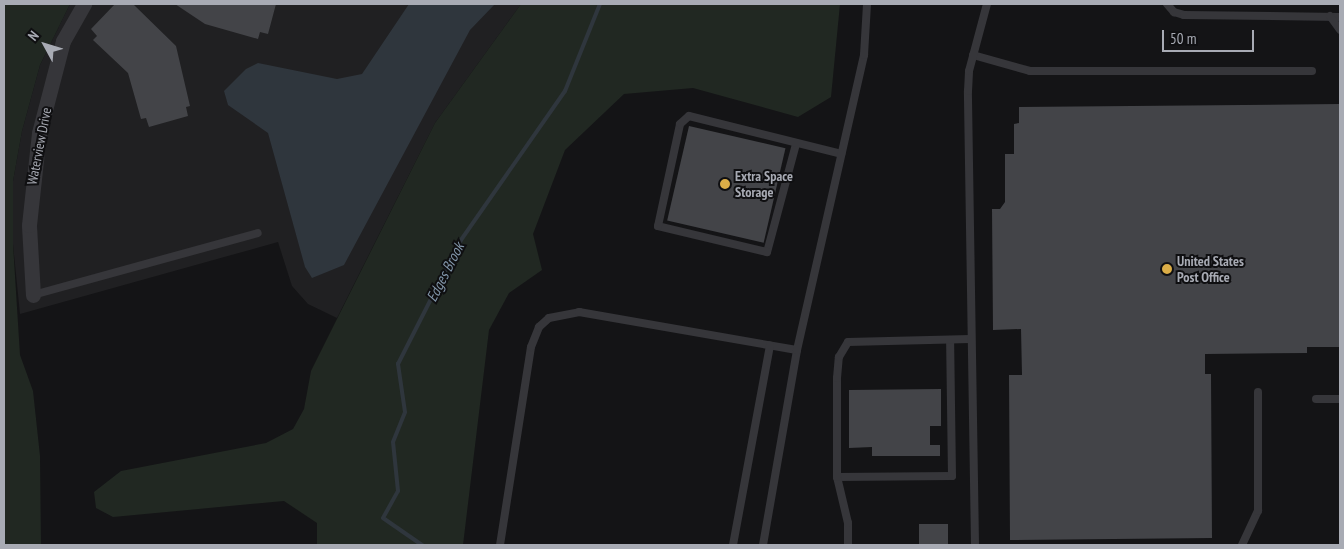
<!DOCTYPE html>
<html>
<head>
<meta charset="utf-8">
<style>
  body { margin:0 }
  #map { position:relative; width:1344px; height:549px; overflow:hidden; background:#141416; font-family:"PT Sans Narrow",sans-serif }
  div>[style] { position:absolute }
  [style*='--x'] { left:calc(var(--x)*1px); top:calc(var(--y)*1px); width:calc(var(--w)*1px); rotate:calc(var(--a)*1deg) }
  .built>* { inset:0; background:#202022 }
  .green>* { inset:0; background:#212822 }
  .water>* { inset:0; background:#2f363d }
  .stream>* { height:4px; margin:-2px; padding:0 2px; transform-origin:2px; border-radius:2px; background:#2f363d }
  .building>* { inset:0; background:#434448; transform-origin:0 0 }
  .service>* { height:8px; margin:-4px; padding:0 4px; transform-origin:4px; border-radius:4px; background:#36363a }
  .minor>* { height:15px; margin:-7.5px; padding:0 7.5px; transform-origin:7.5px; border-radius:7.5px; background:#36363a }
  .dots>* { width:14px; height:14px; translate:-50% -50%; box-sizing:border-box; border:2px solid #0f0f11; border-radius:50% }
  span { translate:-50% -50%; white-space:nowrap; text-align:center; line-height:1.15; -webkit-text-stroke:4px #0f0f11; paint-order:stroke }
  .street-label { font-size:14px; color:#a8abb4 }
  .poi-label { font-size:14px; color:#a8abb4; font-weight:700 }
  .left { translate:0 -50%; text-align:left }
  .water-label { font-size:15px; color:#8397ab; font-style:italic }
  .frame { position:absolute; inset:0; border:5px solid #a8abb4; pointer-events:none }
  .north { position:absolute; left:20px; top:20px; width:50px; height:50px; -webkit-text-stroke:4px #0f0f11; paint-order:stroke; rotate:309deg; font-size:14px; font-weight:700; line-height:20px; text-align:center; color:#a8abb4 }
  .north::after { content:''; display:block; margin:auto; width:18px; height:22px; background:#a8abb4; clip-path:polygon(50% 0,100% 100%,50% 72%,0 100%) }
  .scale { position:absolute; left:1162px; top:30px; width:92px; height:22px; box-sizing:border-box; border:2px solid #a8abb4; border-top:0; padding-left:6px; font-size:15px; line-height:18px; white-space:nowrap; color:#a8abb4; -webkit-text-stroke:4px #0f0f11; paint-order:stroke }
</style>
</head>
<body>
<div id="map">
  <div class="built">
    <i style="clip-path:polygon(70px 4px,521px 4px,435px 123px,337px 318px,308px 304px,292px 286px,278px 242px,20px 314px,13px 244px,13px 181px,22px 131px,40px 65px)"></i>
  </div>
  <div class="green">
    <i style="clip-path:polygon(4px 4px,70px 4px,40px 65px,22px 131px,13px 181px,13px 244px,20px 355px,33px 391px,40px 456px,41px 545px,4px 545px)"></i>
    <i style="clip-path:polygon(521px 4px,840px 4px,831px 97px,798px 117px,693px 88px,624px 94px,565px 150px,533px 234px,542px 270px,509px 293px,489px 330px,463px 545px,317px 545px,317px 523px,284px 501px,113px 517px,96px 508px,94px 492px,121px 471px,266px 443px,293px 429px,304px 409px,311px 371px,435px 123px)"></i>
  </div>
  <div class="water">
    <i style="clip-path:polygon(409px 4px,495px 4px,470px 30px,344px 265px,312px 278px,305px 267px,268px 133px,228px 105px,224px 91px,246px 69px,258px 63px,337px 79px,362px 74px)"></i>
  </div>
  <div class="stream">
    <i style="--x:422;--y:545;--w:47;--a:-145.3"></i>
    <i style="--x:383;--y:518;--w:31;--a:-61"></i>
    <i style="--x:398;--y:491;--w:49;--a:-95.8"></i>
    <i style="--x:393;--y:442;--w:32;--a:-68"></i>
    <i style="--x:405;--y:412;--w:49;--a:-98.3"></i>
    <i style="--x:398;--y:364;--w:139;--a:-63.1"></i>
    <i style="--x:461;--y:240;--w:182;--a:-55.1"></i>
    <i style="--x:565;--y:91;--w:94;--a:-68.1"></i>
  </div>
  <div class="building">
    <i style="clip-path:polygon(115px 4px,133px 4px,176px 46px,190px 106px,186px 107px,188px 116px,149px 127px,146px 118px,141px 119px,128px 73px,93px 40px,97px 36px,91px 29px)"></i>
    <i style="clip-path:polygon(175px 4px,276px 4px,268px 34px,260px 32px,258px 39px,205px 24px)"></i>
    <i style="clip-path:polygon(1340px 104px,1340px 347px,1307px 347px,1307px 353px,1205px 354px,1205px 374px,1211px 374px,1212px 538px,1010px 540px,1009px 375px,1022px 375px,1021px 329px,993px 330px,992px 209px,1000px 209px,1005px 202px,1005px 154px,1014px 154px,1014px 124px,1019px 123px,1019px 107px)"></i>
    <i style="left:689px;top:126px;width:99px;height:97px;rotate:13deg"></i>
    <i style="clip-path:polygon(941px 389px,941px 426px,930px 426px,930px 445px,940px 445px,940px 456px,872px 456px,872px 447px,849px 448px,849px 390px)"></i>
    <i style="left:919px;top:524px;width:29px;height:21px"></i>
  </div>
  <div class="service">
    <i style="--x:1167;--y:4;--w:11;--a:49"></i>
    <i style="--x:1174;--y:12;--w:10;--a:17"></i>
    <i style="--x:1184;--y:15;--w:156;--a:0.7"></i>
    <i style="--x:1330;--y:16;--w:17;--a:54"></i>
    <i style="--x:973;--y:55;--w:59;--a:15.7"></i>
    <i style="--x:1030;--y:71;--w:282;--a:0"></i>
    <i style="--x:796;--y:144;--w:112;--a:105"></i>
    <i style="--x:767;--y:252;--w:112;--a:-166.6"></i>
    <i style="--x:658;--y:226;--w:104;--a:-77.8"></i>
    <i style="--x:680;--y:124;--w:12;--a:-42"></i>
    <i style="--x:689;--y:116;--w:157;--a:14"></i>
    <i style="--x:33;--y:295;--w:233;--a:-15.4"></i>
    <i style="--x:1316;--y:399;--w:24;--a:0"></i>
    <i style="--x:837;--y:477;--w:115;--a:-0.5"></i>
    <i style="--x:952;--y:476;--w:136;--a:-90.8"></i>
    <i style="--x:500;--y:545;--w:200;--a:-81.1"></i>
    <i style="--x:531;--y:347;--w:22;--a:-68"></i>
    <i style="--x:539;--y:327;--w:13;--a:-42"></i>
    <i style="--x:549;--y:318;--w:31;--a:-11"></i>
    <i style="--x:579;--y:312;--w:221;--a:9.9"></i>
    <i style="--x:733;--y:545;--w:203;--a:-79.5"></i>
    <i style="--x:763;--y:545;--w:198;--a:-80.1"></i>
    <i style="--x:797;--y:350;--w:303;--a:-77.2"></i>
    <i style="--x:864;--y:55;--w:51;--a:-86.6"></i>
    <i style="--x:848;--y:545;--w:22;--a:-90"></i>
    <i style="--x:848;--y:523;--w:47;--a:-103.4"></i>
    <i style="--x:837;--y:477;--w:99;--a:-90"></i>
    <i style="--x:837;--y:378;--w:21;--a:-85"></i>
    <i style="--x:839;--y:357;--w:17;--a:-59"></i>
    <i style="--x:848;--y:342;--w:122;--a:-1.4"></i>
    <i style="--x:975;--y:545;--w:454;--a:-90.9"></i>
    <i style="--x:968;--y:91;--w:20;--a:-87"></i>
    <i style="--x:969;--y:71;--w:69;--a:-75"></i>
    <i style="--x:1242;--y:545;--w:38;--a:-65"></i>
    <i style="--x:1258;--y:511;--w:119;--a:-90"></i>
  </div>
  <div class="minor">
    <i style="--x:33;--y:295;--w:70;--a:-93.3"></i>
    <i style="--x:29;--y:225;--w:93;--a:-83.8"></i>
    <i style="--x:39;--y:133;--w:95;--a:-75.4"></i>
    <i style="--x:63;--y:41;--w:43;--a:-60.4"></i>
  </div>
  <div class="dots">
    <i style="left:725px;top:184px;background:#dbad47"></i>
    <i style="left:1167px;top:269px;background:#dbad47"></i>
  </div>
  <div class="street-label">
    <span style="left:39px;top:146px;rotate:-79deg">Waterview Drive</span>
  </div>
  <div class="poi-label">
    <span class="left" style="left:735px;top:184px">Extra Space<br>Storage</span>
    <span class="left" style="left:1177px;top:269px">United States<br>Post Office</span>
  </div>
  <div class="water-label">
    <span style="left:445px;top:272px;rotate:-63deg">Edges Brook</span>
  </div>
  <div class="frame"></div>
  <div class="north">N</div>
  <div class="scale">50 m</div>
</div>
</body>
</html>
